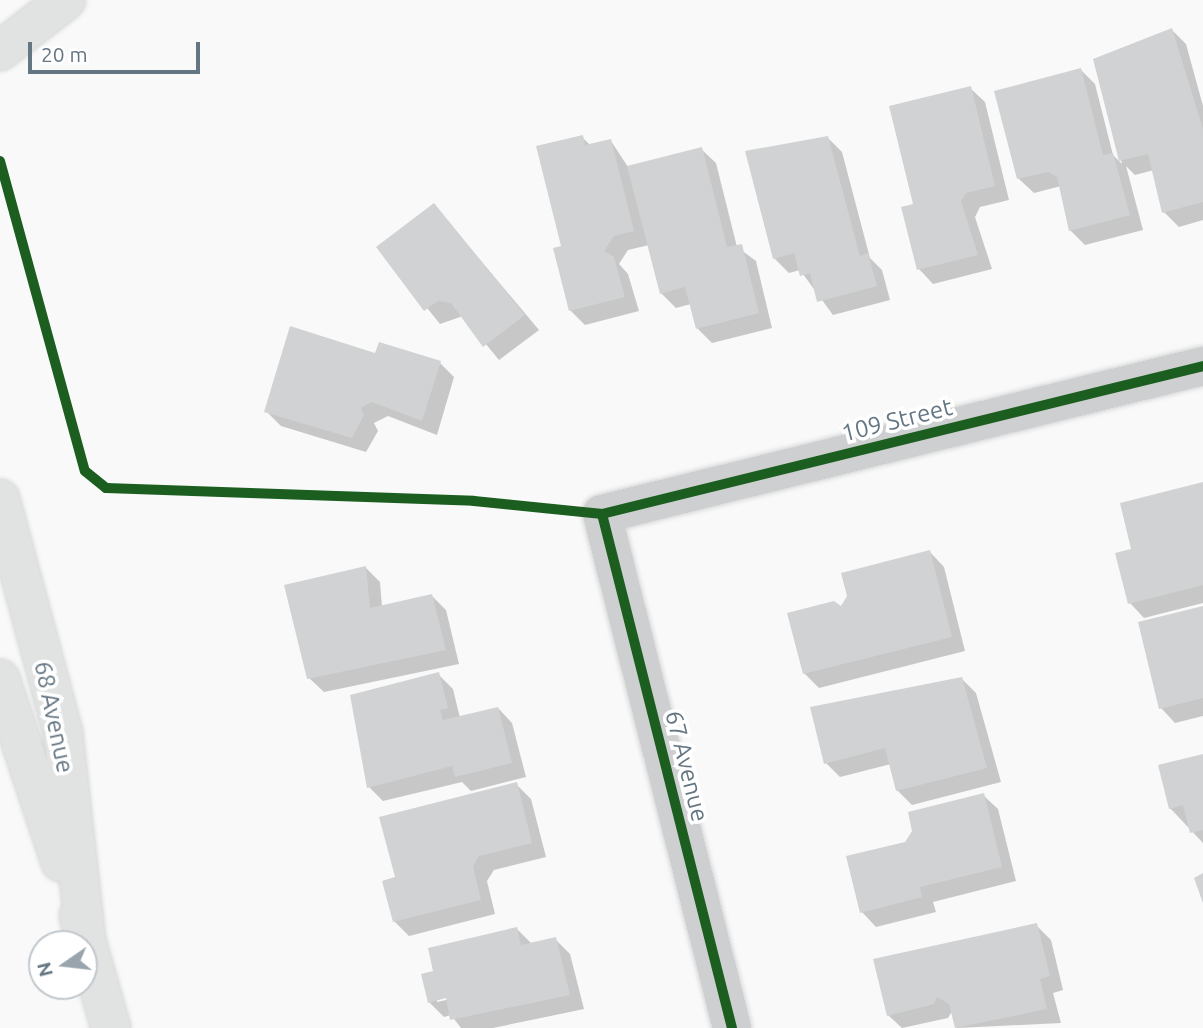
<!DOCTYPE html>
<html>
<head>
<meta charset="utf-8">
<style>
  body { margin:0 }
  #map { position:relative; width:1203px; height:1028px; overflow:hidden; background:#f9f9f9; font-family:Ubuntu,sans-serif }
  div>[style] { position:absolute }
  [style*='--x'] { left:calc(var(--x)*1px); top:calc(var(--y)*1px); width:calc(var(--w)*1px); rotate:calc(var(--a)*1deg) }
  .shadow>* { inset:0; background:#0003 }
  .building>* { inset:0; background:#d0d2d3 }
  .roads { filter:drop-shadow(0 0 2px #d5d6d7) drop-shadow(0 0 2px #d5d6d7) }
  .minor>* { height:38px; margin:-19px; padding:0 19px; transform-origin:19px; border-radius:19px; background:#cecfd0 }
  .secondary>* { height:38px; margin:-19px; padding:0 19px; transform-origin:19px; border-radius:19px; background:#e1e2e2 }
  .primary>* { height:38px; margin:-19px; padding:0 19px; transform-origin:19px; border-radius:19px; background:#e1e2e2 }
  .cycleway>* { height:10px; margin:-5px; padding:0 5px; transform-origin:5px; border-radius:5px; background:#1b5e20 }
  span { translate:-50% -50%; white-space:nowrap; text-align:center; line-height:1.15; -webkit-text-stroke:7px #fff; paint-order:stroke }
  .street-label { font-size:24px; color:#657683 }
  .north { position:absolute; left:28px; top:930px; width:70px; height:70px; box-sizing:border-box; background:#fff; border:2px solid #c1c8cd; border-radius:50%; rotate:256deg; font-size:19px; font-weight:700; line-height:28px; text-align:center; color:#657683 }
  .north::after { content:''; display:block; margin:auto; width:24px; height:32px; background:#99a4ac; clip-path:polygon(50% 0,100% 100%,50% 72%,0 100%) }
  .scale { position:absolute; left:28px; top:42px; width:172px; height:32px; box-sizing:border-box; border:4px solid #657683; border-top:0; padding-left:9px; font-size:21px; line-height:24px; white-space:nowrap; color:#657683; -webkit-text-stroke:5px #fff; paint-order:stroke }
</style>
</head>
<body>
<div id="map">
  <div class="shadow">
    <i style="clip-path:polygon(1172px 30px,1186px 44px,1203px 106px,1203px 220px,1179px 227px,1164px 212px,1154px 170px,1135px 175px,1126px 166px,1143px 230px,1085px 245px,1070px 230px,1061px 186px,1034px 193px,1019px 179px,996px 92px,1081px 70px,1095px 84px,1113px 155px,1122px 164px,1095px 60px)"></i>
    <i style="clip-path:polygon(970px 88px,985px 102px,1009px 200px,980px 207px,975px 217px,992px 269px,933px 284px,919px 269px)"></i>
    <i style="clip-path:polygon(582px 137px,591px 146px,611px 141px,628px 167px,701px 149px,716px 163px,737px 247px,756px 261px,772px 328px,712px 343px,698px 329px,691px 304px,676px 308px,661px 293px,649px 245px,628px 250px,619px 264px,628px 274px,639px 311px,585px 325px,570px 310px,563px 247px)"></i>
    <i style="clip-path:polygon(827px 137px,842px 152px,870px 258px,882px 270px,890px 300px,833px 315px,800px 270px,789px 273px,774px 258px)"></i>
    <i style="clip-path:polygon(434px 205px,539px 330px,499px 360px,463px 316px,440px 324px,378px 247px)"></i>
    <i style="clip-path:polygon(377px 355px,440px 363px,454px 377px,437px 435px,388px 416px,374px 423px,378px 431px,366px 452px,281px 426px,266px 411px)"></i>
    <i style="clip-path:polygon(1203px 484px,1203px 603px,1144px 618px,1130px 603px,1133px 550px)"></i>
    <i style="clip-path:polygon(930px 552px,944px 567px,965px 651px,819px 688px,804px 673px,841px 608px)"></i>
    <i style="clip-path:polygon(365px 567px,380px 582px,382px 607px,431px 595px,446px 610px,459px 664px,324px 692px,309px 678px)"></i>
    <i style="clip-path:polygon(1203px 607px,1203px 716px,1175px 723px,1161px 708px)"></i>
    <i style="clip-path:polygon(438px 674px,453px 689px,460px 718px,498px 708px,512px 723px,526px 777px,471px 791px,462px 782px,383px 801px,369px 787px)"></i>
    <i style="clip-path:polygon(961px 678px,976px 693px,1001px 782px,912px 805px,897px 790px,891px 764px,840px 777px,826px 763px)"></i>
    <i style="clip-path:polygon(1203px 755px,1203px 843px,1170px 808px)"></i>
    <i style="clip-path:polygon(516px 784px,531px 799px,546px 857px,494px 870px,487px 881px,495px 914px,409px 936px,394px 921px,397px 879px)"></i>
    <i style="clip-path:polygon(983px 795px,998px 809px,1016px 881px,933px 902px,936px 912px,876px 927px,862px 912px,907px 844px)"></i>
    <i style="clip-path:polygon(1036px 925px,1051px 940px,1063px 990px,1053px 993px,1061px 1023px,957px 1028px,952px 1011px,948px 1018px,902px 1028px,888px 1015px)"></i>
    <i style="clip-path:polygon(evenodd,516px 928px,531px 943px,555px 939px,570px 954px,584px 1009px,493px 1028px,461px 1028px,451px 1015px,444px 1017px,429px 1002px,436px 973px,516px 928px,454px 994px,455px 998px,437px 1002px,437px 999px,454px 994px)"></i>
  </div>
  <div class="building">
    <i style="clip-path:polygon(1172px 28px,1203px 129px,1203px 202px,1162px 213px,1148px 154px,1119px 161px,1093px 59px)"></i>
    <i style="clip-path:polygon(1081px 68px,1103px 155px,1113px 153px,1130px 215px,1069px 231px,1057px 177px,1048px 172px,1017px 179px,994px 91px)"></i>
    <i style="clip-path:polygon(971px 86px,995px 186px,966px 193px,961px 201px,978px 255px,917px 270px,901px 207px,913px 204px,889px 106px)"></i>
    <i style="clip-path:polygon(583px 135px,585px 145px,611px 139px,634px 231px,614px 236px,604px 251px,614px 257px,625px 297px,569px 311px,553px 248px,561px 246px,536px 146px)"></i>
    <i style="clip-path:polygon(828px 136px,860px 256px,868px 253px,877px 286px,817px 302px,810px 273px,800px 276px,794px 253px,773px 259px,745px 151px)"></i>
    <i style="clip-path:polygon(702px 147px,727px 247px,742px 244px,759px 313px,696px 329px,685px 287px,660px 294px,627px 166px)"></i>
    <i style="clip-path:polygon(434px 203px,525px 315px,483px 347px,451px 303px,438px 301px,424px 311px,376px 247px)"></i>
    <i style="clip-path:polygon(290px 326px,375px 353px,379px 342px,441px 361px,422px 421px,372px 402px,361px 408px,364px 415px,352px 438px,264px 412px)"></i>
    <i style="clip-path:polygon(1203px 482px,1203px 585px,1128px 604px,1115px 553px,1131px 549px,1120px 503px)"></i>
    <i style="clip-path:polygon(930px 550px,952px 637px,803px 674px,787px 613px,834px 601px,841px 606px,847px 596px,841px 573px)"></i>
    <i style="clip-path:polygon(366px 566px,370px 608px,432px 594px,446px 650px,307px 679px,284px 585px)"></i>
    <i style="clip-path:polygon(1203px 606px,1203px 698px,1159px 709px,1138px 622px)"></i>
    <i style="clip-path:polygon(439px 672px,448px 708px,440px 710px,443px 720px,498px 707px,512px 763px,455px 777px,452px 766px,367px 788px,350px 695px)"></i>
    <i style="clip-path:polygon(962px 677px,987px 768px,896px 791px,885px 748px,824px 764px,810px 707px)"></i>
    <i style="clip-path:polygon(1203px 754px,1203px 830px,1190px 833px,1183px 805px,1169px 809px,1158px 765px)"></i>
    <i style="clip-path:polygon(517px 782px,532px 843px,479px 856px,473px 866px,481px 900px,393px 922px,382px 881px,395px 877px,379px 817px)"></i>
    <i style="clip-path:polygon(984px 793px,1002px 867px,920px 887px,922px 897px,860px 913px,846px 856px,905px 842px,912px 831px,908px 812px)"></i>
    <i style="clip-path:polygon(1203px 873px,1203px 903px,1194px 878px)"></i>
    <i style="clip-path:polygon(1037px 923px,1050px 976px,1040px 979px,1047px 1009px,955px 1028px,949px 1004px,937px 997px,934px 1004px,887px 1016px,873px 959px)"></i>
    <i style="clip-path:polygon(517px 927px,521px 945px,556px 937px,570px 995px,450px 1020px,446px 998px,428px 1003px,421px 974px,433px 971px,428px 948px)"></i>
  </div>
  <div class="roads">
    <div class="minor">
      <i style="--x:732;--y:1028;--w:530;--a:-104.19"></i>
      <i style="--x:602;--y:514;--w:619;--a:-13.83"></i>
    </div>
    <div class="secondary">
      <i style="--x:0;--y:499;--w:242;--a:74.9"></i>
      <i style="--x:63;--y:733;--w:208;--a:83.7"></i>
      <i style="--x:0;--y:679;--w:193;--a:71.6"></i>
      <i style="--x:79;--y:916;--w:116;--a:74.1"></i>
    </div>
    <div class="primary">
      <i style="--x:0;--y:51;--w:83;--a:-37.7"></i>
    </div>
  </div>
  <div class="cycleway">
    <i style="--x:0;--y:161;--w:321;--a:74.7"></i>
    <i style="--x:85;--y:471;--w:27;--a:39"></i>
    <i style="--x:106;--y:488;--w:368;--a:2"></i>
    <i style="--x:474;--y:501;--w:129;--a:5.8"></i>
    <i style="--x:602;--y:514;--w:619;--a:-13.83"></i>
    <i style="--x:602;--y:514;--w:530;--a:75.81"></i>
  </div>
  <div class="street-label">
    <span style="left:897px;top:420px;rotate:-14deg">109 Street</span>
    <span style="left:54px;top:717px;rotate:78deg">68 Avenue</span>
    <span style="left:687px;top:766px;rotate:76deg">67 Avenue</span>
  </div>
  <div class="north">N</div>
  <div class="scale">20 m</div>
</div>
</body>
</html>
